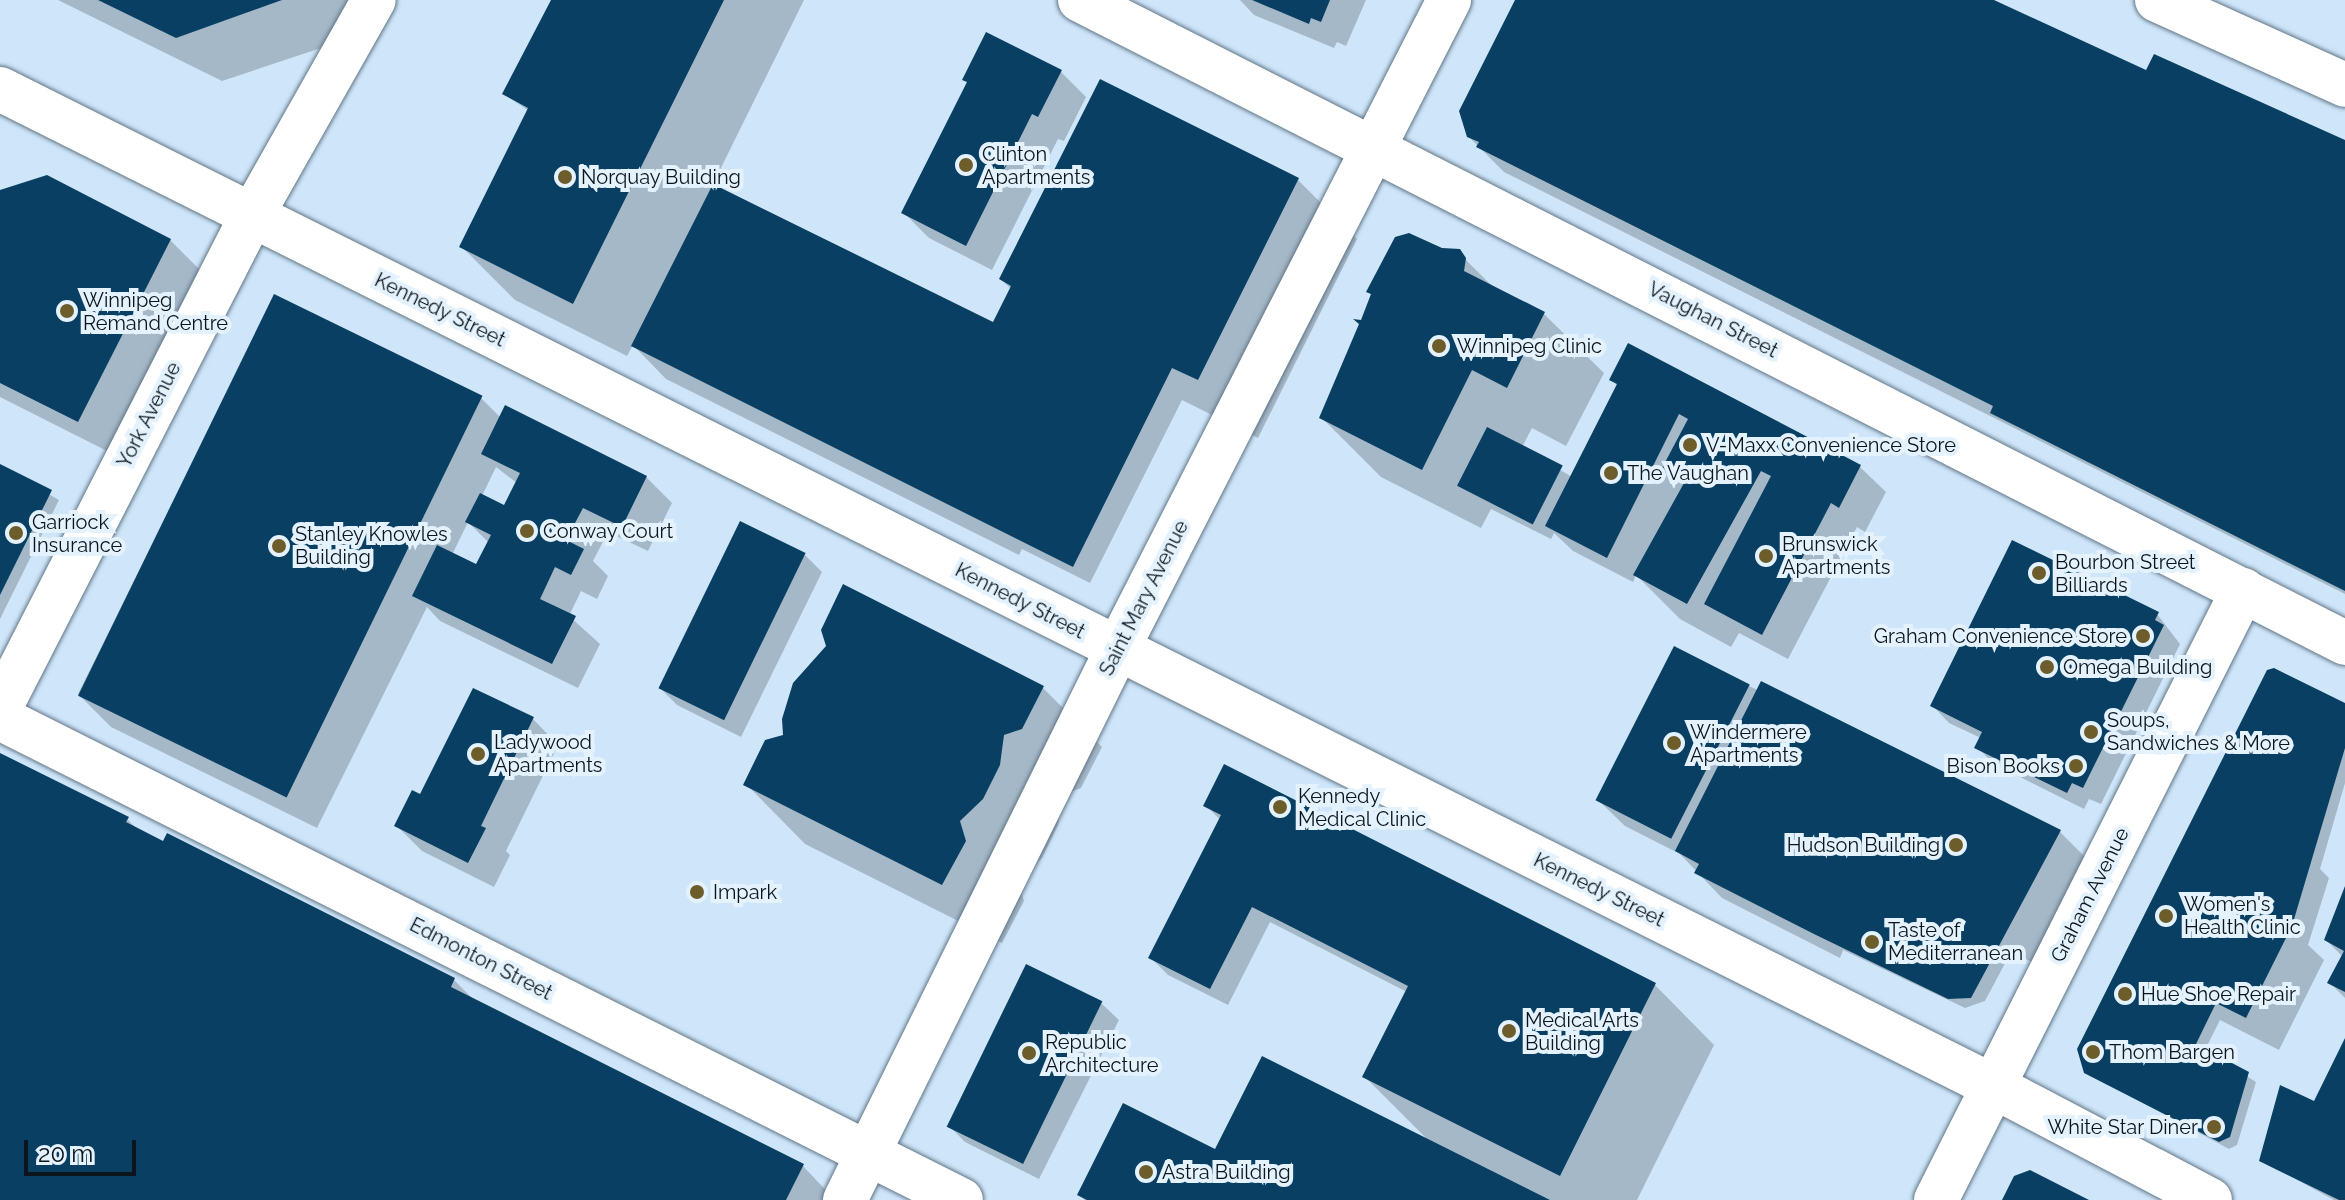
<!DOCTYPE html>
<html>
<head>
<meta charset="utf-8">
<style>
  body { margin:0 }
  #map { position:relative; width:2345px; height:1200px; overflow:hidden; background:#cfe6fa; font-family:Raleway,sans-serif }
  div>[style] { position:absolute }
  [style*='--x'] { left:calc(var(--x)*1px); top:calc(var(--y)*1px); width:calc(var(--w)*1px); rotate:calc(var(--a)*1deg) }
  .shadow>* { inset:0; background:#0003 }
  .building>* { inset:0; background:#093f62; transform-origin:0 0 }
  .roads { filter:drop-shadow(0 0 2px #617687) drop-shadow(0 0 2px #617687) }
  .secondary>* { height:44px; margin:-22px; padding:0 22px; transform-origin:22px; border-radius:22px; background:#fff }
  .dots>* { width:22px; height:22px; translate:-50% -50%; box-sizing:border-box; border:4px solid #e4f2fe; border-radius:50% }
  span { translate:-50% -50%; white-space:nowrap; text-align:center; line-height:1.15; -webkit-text-stroke:8px #e4f2fe; paint-order:stroke }
  .poi-label { font-size:20px; color:#0c151b }
  .left { translate:0 -50%; text-align:left }
  .right { translate:-100% -50%; text-align:right }
  .street-label { font-size:20px; color:#0c151b }
  .scale { position:absolute; left:24px; top:1140px; width:112px; height:36px; box-sizing:border-box; border:4px solid #0c151b; border-top:0; padding-left:10px; font-size:24px; line-height:28px; white-space:nowrap; color:#0c151b; -webkit-text-stroke:6px #e4f2fe; paint-order:stroke }
</style>
</head>
<body>
<div id="map">
  <div class="shadow">
    <i style="clip-path:polygon(58px 0,348px 0,324px 47px,222px 81px)"></i>
    <i style="clip-path:polygon(553px 0,804px 0,712px 186px,1004px 331px,1011px 289px,1001px 279px,1298px 180px,1357px 239px,1258px 438px,1182px 400px,1090px 583px,1022px 549px,1019px 555px,666px 379px,633px 345px,627px 356px,515px 300px,461px 246px,529px 111px,504px 94px)"></i>
    <i style="clip-path:polygon(1240px 0,1366px 0,1346px 46px,1337px 42px,1334px 48px,1254px 15px)"></i>
    <i style="clip-path:polygon(1517px 0,1990px 0,2154px 76px,2345px 144px,2345px 594px,1504px 172px,1468px 136px)"></i>
    <i style="clip-path:polygon(1061px 72px,1086px 97px,1064px 141px,1058px 139px,992px 270px,929px 238px,904px 213px,969px 84px,964px 79px)"></i>
    <i style="clip-path:polygon(0 192px,170px 240px,203px 273px,111px 453px,0 397px)"></i>
    <i style="clip-path:polygon(1455px 249px,1496px 290px,1544px 314px,1604px 373px,1566px 446px,1532px 428px,1522px 447px,1572px 477px,1618px 386px,1612px 380px,1784px 427px,1860px 467px,1886px 492px,1865px 532px,1857px 527px,1788px 659px,1739px 633px,1731px 647px,1680px 619px,1636px 575px,1633px 582px,1573px 551px,1554px 533px,1551px 539px,1491px 509px,1481px 528px,1381px 477px,1322px 418px,1373px 296px,1368px 292px,1442px 250px)"></i>
    <i style="clip-path:polygon(evenodd,275px 296px,481px 398px,501px 418px,646px 477px,672px 503px,648px 551px,608px 532px,593px 561px,608px 576px,597px 599px,581px 591px,569px 616px,600px 644px,578px 688px,440px 621px,427px 607px,317px 828px,111px 727px,78px 694px,275px 296px,496px 467px,517px 483px,505px 508px,482px 496px,496px 467px,275px 296px,468px 522px,489px 543px,477px 567px,452px 555px,468px 522px)"></i>
    <i style="clip-path:polygon(0 466px,59px 500px,0 619px)"></i>
    <i style="clip-path:polygon(805px 555px,822px 572px,741px 737px,677px 705px,660px 688px)"></i>
    <i style="clip-path:polygon(2157px 614px,2180px 644px,2101px 804px,2089px 799px,2084px 809px,1994px 764px,1977px 747px,1981px 738px,1949px 723px,1932px 705px)"></i>
    <i style="clip-path:polygon(1749px 686px,2060px 832px,2085px 857px,2032px 962px,2011px 952px,1985px 1001px,1965px 1008px,1843px 950px,1840px 958px,1722px 898px,1680px 854px,1625px 826px,1599px 801px)"></i>
    <i style="clip-path:polygon(1042px 687px,1102px 747px,1081px 788px,1063px 795px,1058px 825px,1042px 858px,1018px 881px,1024px 901px,1002px 943px,805px 844px,746px 784px)"></i>
    <i style="clip-path:polygon(2345px 705px,2345px 783px,2320px 869px,2329px 878px,2308px 945px,2324px 960px,2279px 1050px,2220px 1020px,2205px 1050px,2256px 1082px,2237px 1145px,2229px 1149px,2085px 1072px)"></i>
    <i style="clip-path:polygon(533px 719px,558px 745px,506px 851px,510px 855px,494px 887px,422px 851px,397px 826px,421px 797px)"></i>
    <i style="clip-path:polygon(0 755px,127px 819px,140px 832px,454px 980px,474px 1000px,803px 1166px,835px 1200px,0 1200px)"></i>
    <i style="clip-path:polygon(1206px 805px,1655px 985px,1714px 1045px,1637px 1200px,1085px 1200px,1079px 1195px,1213px 1150px,1429px 1141px,1364px 1076px,1407px 992px,1270px 922px,1228px 1005px,1168px 975px,1151px 958px,1221px 821px)"></i>
    <i style="clip-path:polygon(2345px 890px,2345px 998px,2329px 982px,2343px 957px,2326px 940px)"></i>
    <i style="clip-path:polygon(1101px 1003px,1119px 1020px,1039px 1179px,965px 1142px,948px 1125px)"></i>
    <i style="clip-path:polygon(2345px 1043px,2345px 1200px,2334px 1200px,2261px 1160px,2315px 1103px)"></i>
  </div>
  <div class="building">
    <i style="clip-path:polygon(98px 0,282px 0,176px 38px)"></i>
    <i style="clip-path:polygon(551px 0,724px 0,573px 304px,459px 247px,528px 108px,502px 94px)"></i>
    <i style="clip-path:polygon(1252px 0,1330px 0,1321px 22px,1311px 18px,1309px 24px)"></i>
    <i style="clip-path:polygon(1515px 0,1994px 0,2146px 70px,2154px 54px,2345px 140px,2345px 591px,1990px 413px,1993px 406px,1476px 147px,1479px 142px,1467px 137px,1459px 111px)"></i>
    <i style="clip-path:polygon(986px 32px,1062px 70px,1038px 117px,1032px 114px,966px 246px,901px 213px,967px 82px,962px 80px)"></i>
    <i style="clip-path:polygon(1100px 79px,1299px 178px,1198px 380px,1172px 368px,1073px 567px,631px 346px,713px 184px,993px 322px,1011px 286px,999px 279px)"></i>
    <i style="clip-path:polygon(47px 175px,171px 239px,78px 422px,0 383px,0 190px)"></i>
    <i style="clip-path:polygon(1409px 233px,1442px 248px,1460px 249px,1466px 258px,1464px 271px,1545px 312px,1507px 388px,1472px 370px,1422px 470px,1319px 418px,1359px 324px,1353px 319px,1361px 320px,1371px 294px,1366px 292px,1395px 237px)"></i>
    <i style="left:274px;top:294px;width:232px;height:447px;rotate:26deg"></i>
    <i style="clip-path:polygon(1628px 343px,1861px 465px,1839px 508px,1831px 503px,1762px 635px,1704px 604px,1771px 476px,1761px 471px,1687px 604px,1633px 575px,1684px 483px,1661px 470px,1688px 419px,1679px 414px,1607px 558px,1545px 526px,1617px 384px,1609px 380px)"></i>
    <i style="clip-path:polygon(505px 405px,647px 476px,622px 527px,583px 508px,566px 540px,584px 549px,571px 575px,555px 567px,540px 599px,576px 616px,552px 664px,412px 596px,437px 545px,476px 564px,491px 535px,465px 522px,480px 493px,504px 505px,520px 473px,481px 454px)"></i>
    <i style="left:1487px;top:427px;width:85px;height:66px;rotate:27deg"></i>
    <i style="clip-path:polygon(0 464px,52px 490px,0 595px)"></i>
    <i style="left:740px;top:521px;width:73px;height:186px;rotate:26deg"></i>
    <i style="clip-path:polygon(2012px 540px,2159px 612px,2155px 620px,2164px 625px,2083px 788px,2072px 783px,2067px 793px,1974px 748px,1982px 732px,1930px 706px)"></i>
    <i style="clip-path:polygon(843px 584px,1044px 686px,1022px 729px,1004px 735px,1000px 765px,983px 799px,960px 821px,966px 841px,942px 885px,743px 785px,765px 740px,783px 735px,782px 719px,793px 683px,826px 646px,821px 630px)"></i>
    <i style="left:1674px;top:646px;width:85px;height:173px;rotate:27deg"></i>
    <i style="clip-path:polygon(2274px 668px,2345px 703px,2345px 748px,2292px 926px,2246px 1018px,2216px 1003px,2196px 1044px,2249px 1072px,2230px 1137px,2219px 1142px,2084px 1073px,2077px 1049px,2267px 670px)"></i>
    <i style="clip-path:polygon(1761px 681px,2061px 830px,1971px 998px,1948px 999px,1814px 934px,1694px 873px,1699px 864px,1675px 851px)"></i>
    <i style="clip-path:polygon(473px 688px,534px 717px,481px 826px,486px 828px,468px 863px,394px 826px,412px 790px,420px 794px)"></i>
    <i style="clip-path:polygon(0 753px,129px 817px,126px 822px,163px 841px,167px 833px,455px 978px,451px 987px,804px 1164px,786px 1200px,0 1200px)"></i>
    <i style="clip-path:polygon(1224px 764px,1656px 983px,1560px 1176px,1362px 1077px,1408px 986px,1252px 907px,1210px 989px,1148px 958px,1221px 815px,1203px 806px)"></i>
    <i style="clip-path:polygon(2345px 886px,2345px 992px,2327px 983px,2344px 951px,2324px 940px)"></i>
    <i style="left:1026px;top:964px;width:85px;height:181px;rotate:26deg"></i>
    <i style="clip-path:polygon(2345px 1038px,2345px 1200px,2339px 1200px,2259px 1161px,2280px 1085px,2314px 1101px)"></i>
    <i style="clip-path:polygon(1262px 1056px,1550px 1200px,1087px 1200px,1077px 1195px,1123px 1103px,1215px 1149px)"></i>
    <i style="clip-path:polygon(2030px 1170px,2089px 1200px,2002px 1200px,2014px 1176px)"></i>
  </div>
  <div class="roads">
    <div class="secondary">
      <i style="--x:1080;--y:0;--w:1419;--a:26.94"></i>
      <i style="--x:2157;--y:0;--w:206;--a:24.3"></i>
      <i style="--x:0;--y:89;--w:2228;--a:26.58"></i>
      <i style="--x:1993;--y:1086;--w:245;--a:27.7"></i>
      <i style="--x:0;--y:708;--w:551;--a:-62.92"></i>
      <i style="--x:251;--y:217;--w:249;--a:-60.5"></i>
      <i style="--x:0;--y:718;--w:1075;--a:26.64"></i>
      <i style="--x:845;--y:1200;--w:614;--a:-63.69"></i>
      <i style="--x:1117;--y:650;--w:730;--a:-62.94"></i>
      <i style="--x:1936;--y:1200;--w:683;--a:-63.28"></i>
    </div>
  </div>
  <div class="dots">
    <i style="left:966px;top:165px;background:#6c5d2b"></i>
    <i style="left:565px;top:177px;background:#6c5d2b"></i>
    <i style="left:67px;top:311px;background:#6c5d2b"></i>
    <i style="left:1439px;top:346px;background:#6c5d2b"></i>
    <i style="left:1690px;top:445px;background:#6c5d2b"></i>
    <i style="left:1611px;top:473px;background:#6c5d2b"></i>
    <i style="left:527px;top:531px;background:#6c5d2b"></i>
    <i style="left:16px;top:533px;background:#6c5d2b"></i>
    <i style="left:279px;top:546px;background:#6c5d2b"></i>
    <i style="left:1766px;top:556px;background:#6c5d2b"></i>
    <i style="left:2039px;top:573px;background:#6c5d2b"></i>
    <i style="left:2143px;top:636px;background:#6c5d2b"></i>
    <i style="left:2047px;top:667px;background:#6c5d2b"></i>
    <i style="left:2091px;top:732px;background:#6c5d2b"></i>
    <i style="left:1674px;top:743px;background:#6c5d2b"></i>
    <i style="left:478px;top:754px;background:#6c5d2b"></i>
    <i style="left:2076px;top:766px;background:#6c5d2b"></i>
    <i style="left:1280px;top:807px;background:#6c5d2b"></i>
    <i style="left:1956px;top:845px;background:#6c5d2b"></i>
    <i style="left:697px;top:892px;background:#6c5d2b"></i>
    <i style="left:2166px;top:916px;background:#6c5d2b"></i>
    <i style="left:1872px;top:942px;background:#6c5d2b"></i>
    <i style="left:2125px;top:994px;background:#6c5d2b"></i>
    <i style="left:1509px;top:1031px;background:#6c5d2b"></i>
    <i style="left:2093px;top:1052px;background:#6c5d2b"></i>
    <i style="left:1029px;top:1053px;background:#6c5d2b"></i>
    <i style="left:2214px;top:1127px;background:#6c5d2b"></i>
    <i style="left:1146px;top:1172px;background:#6c5d2b"></i>
  </div>
  <div class="poi-label">
    <span class="left" style="left:982px;top:166px">Clinton<br>Apartments</span>
    <span class="left" style="left:581px;top:177px">Norquay Building</span>
    <span class="left" style="left:83px;top:312px">Winnipeg<br>Remand Centre</span>
    <span class="left" style="left:1457px;top:346px">Winnipeg Clinic</span>
    <span class="left" style="left:1706px;top:445px">V-Maxx Convenience Store</span>
    <span class="left" style="left:1627px;top:473px">The Vaughan</span>
    <span class="left" style="left:32px;top:534px">Garriock<br>Insurance</span>
    <span class="left" style="left:543px;top:531px">Conway Court</span>
    <span class="left" style="left:295px;top:546px">Stanley Knowles<br>Building</span>
    <span class="left" style="left:1782px;top:556px">Brunswick<br>Apartments</span>
    <span class="left" style="left:2055px;top:574px">Bourbon Street<br>Billiards</span>
    <span class="right" style="left:2127px;top:636px">Graham Convenience Store</span>
    <span class="left" style="left:2063px;top:667px">Omega Building</span>
    <span class="left" style="left:2107px;top:732px">Soups,<br>Sandwiches &amp; More</span>
    <span class="left" style="left:1690px;top:744px">Windermere<br>Apartments</span>
    <span class="left" style="left:494px;top:754px">Ladywood<br>Apartments</span>
    <span class="right" style="left:2060px;top:766px">Bison Books</span>
    <span class="left" style="left:1298px;top:808px">Kennedy<br>Medical Clinic</span>
    <span class="right" style="left:1940px;top:845px">Hudson Building</span>
    <span class="left" style="left:713px;top:892px">Impark</span>
    <span class="left" style="left:2184px;top:916px">Women's<br>Health Clinic</span>
    <span class="left" style="left:1888px;top:942px">Taste of<br>Mediterranean</span>
    <span class="left" style="left:2141px;top:994px">Hue Shoe Repair</span>
    <span class="left" style="left:1525px;top:1032px">Medical Arts<br>Building</span>
    <span class="left" style="left:1045px;top:1054px">Republic<br>Architecture</span>
    <span class="left" style="left:2109px;top:1052px">Thom Bargen</span>
    <span class="right" style="left:2198px;top:1127px">White Star Diner</span>
    <span class="left" style="left:1162px;top:1172px">Astra Building</span>
  </div>
  <div class="street-label">
    <span style="left:440px;top:310px;rotate:26deg">Kennedy Street</span>
    <span style="left:1713px;top:320px;rotate:27deg">Vaughan Street</span>
    <span style="left:149px;top:415px;rotate:-63deg">York Avenue</span>
    <span style="left:1144px;top:598px;rotate:-63deg">Saint Mary Avenue</span>
    <span style="left:1020px;top:601px;rotate:27deg">Kennedy Street</span>
    <span style="left:1599px;top:890px;rotate:26deg">Kennedy Street</span>
    <span style="left:2090px;top:895px;rotate:-63deg">Graham Avenue</span>
    <span style="left:481px;top:959px;rotate:27deg">Edmonton Street</span>
  </div>
  <div class="scale">20 m</div>
</div>
</body>
</html>
